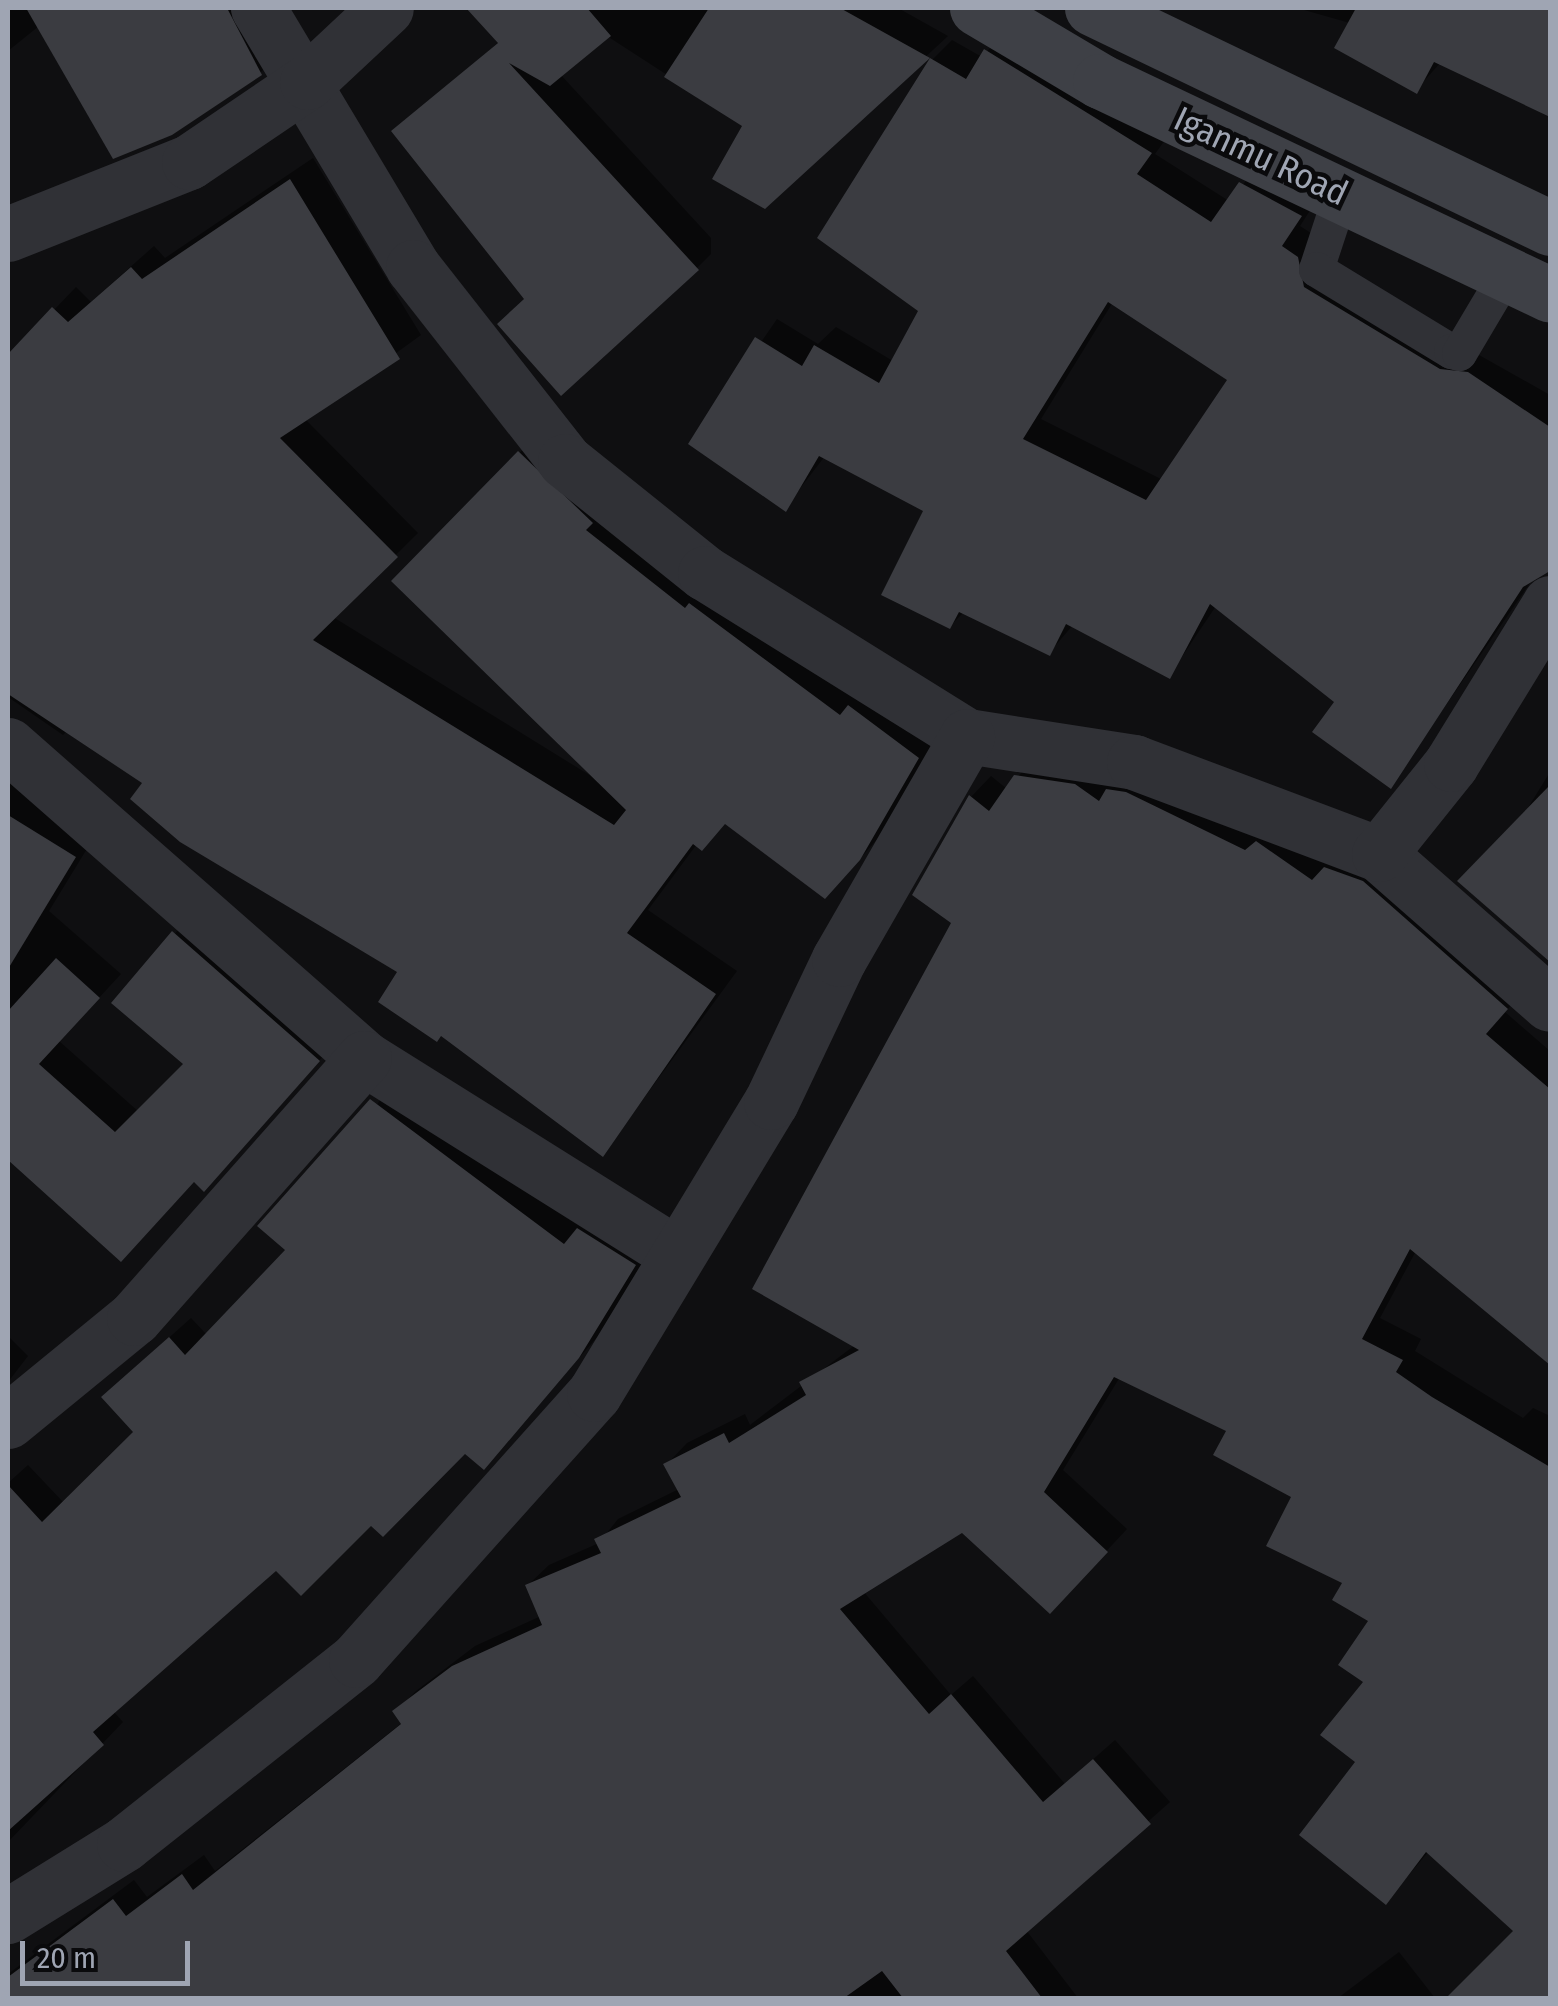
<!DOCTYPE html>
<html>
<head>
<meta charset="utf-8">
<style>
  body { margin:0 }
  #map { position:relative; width:1558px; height:2006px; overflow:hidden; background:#0f0f11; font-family:"Fira Sans Condensed",sans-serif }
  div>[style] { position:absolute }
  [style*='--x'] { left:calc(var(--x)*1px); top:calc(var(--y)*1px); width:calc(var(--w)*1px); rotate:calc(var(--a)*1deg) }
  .shadow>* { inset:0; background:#0007 }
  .building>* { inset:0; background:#3b3c41 }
  .service>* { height:35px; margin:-17.5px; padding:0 17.5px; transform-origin:17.5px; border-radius:17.5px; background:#303136 }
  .minor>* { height:55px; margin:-27.5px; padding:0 27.5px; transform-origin:27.5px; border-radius:27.5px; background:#303136 }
  .secondary>* { height:55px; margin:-27.5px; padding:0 27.5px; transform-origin:27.5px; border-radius:27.5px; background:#3e4046 }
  span { translate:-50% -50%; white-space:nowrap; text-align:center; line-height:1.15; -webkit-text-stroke:9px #0a0a0c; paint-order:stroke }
  .street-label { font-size:35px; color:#9fa5b3 }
  .frame { position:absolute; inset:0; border:10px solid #9fa5b3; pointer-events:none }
  .scale { position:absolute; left:20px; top:1941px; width:170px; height:45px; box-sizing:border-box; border:5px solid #9fa5b3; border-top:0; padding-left:12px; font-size:30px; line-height:35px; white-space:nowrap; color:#9fa5b3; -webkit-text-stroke:8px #0a0a0c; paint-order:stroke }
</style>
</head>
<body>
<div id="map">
  <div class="shadow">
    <i style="clip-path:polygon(8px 8px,266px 8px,285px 48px,260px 73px,39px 26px,8px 51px)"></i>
    <i style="clip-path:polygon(481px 8px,898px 8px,948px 36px,765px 206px,746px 126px,607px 36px,560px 74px,711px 238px,711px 254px,689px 276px,527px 299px,394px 132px,500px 41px,475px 13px)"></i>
    <i style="clip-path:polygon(1297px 8px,1550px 8px,1550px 113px,1441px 62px,1416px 90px,1350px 23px)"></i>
    <i style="clip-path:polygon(evenodd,1006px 31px,1170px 133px,1155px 154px,1229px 201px,1261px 163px,1320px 195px,1300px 226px,1317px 237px,1323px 267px,1550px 395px,1550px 573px,1537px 573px,1390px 786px,1337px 702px,1216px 606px,1169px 676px,1073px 625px,1049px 653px,964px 612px,950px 626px,926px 510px,825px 456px,785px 508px,691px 443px,777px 319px,818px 344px,836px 327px,893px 361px,921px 310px,932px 60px,952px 40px,982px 57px,1006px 31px,1113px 302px,1231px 380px,1163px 480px,1041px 419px,1113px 302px)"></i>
    <i style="clip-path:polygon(313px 158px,421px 335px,305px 419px,418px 533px,333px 617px,591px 776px,394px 581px,541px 431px,939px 735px,881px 835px,847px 873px,727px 822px,697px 844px,648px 910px,737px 971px,603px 1154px,400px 971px,72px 726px,63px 735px,8px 697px,8px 358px,76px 287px,91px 302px,154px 246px,165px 258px)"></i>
    <i style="clip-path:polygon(1037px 755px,1347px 847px,1527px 987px,1505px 1012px,1550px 1051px,1550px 1359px,1416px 1251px,1380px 1318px,1421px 1339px,1415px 1351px,1523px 1418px,1533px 1408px,1550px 1416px,1550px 1998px,1449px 1998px,1517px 1931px,1429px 1851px,1386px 1902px,1359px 1762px,1372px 1620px,1295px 1496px,1230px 1430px,1120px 1377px,1063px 1470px,1127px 1529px,1070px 1590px,963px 1530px,863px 1591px,951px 1695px,973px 1676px,1065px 1784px,1115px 1740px,1170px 1802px,1026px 1930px,1078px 1998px,8px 1998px,8px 1974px,134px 1880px,147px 1897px,204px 1855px,215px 1871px,403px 1722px,395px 1712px,416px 1691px,475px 1646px,541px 1616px,528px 1585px,549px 1565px,599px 1543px,618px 1519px,679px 1489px,667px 1464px,687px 1443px,745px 1414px,750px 1425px,855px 1345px,955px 922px,971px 797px,991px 776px,1007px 789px)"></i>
    <i style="clip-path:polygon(1550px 772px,1550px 960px,1461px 881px,1521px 819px)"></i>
    <i style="clip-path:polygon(8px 780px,96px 834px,49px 911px,121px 974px,59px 1041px,139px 1112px,186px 1064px,114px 1002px,196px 910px,340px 1037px,226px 1167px,195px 1180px,121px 1259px,8px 1157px)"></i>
    <i style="clip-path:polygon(392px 1080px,654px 1244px,599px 1335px,484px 1467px,465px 1451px,371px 1522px,276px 1567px,113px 1711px,123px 1722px,8px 1842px,8px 1483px,28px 1465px,64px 1503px,136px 1432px,125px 1377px,191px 1318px,207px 1335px,289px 1250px)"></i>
    <i style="clip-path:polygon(8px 1336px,28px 1356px,8px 1382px)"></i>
    <i style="clip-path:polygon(1399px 1952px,1435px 1998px,1338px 1998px)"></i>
  </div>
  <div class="building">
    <i style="clip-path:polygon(26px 8px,227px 8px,262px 75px,172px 135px,113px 159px)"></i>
    <i style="clip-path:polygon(466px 8px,587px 8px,611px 36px,550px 86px,509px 63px,699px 270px,561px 396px,497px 324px,524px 299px,391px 131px,498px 43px)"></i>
    <i style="clip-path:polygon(709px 8px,840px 8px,930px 58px,765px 209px,712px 179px,742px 126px,664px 77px)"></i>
    <i style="clip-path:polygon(1356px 8px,1550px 8px,1550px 117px,1434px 62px,1417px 94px,1334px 48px)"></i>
    <i style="clip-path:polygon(evenodd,984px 49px,1152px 153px,1137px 174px,1211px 222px,1239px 182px,1302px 216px,1282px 246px,1298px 257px,1304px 287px,1440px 369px,1468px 372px,1550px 427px,1550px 571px,1523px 587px,1391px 789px,1312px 732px,1334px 702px,1210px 604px,1170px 679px,1066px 624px,1050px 656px,959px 612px,950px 629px,881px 595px,923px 511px,819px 456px,786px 512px,688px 444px,755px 337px,802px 366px,814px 345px,879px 383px,918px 311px,817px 238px,930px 58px,966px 79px,984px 49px,1108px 302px,1227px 380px,1146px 500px,1023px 439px,1108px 302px)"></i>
    <i style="clip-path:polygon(290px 179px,400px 359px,280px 438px,398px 557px,313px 640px,614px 825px,626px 810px,391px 581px,518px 451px,593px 523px,586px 530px,685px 608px,689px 603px,840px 715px,848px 705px,919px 758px,860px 860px,825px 899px,725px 824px,702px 851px,693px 844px,627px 933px,716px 994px,603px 1157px,441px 1036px,437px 1042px,378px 1002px,397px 972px,180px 842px,130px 799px,142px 783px,8px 694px,8px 354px,52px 307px,68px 322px,131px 267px,142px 279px)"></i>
    <i style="clip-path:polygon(1014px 775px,1075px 784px,1099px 801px,1106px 789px,1126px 792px,1245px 850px,1256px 841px,1312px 880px,1324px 867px,1363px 881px,1508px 1009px,1486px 1034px,1550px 1089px,1550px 1365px,1410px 1249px,1362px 1339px,1403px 1360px,1396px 1372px,1432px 1397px,1550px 1467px,1550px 1998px,1446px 1998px,1513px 1931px,1426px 1852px,1386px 1905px,1299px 1835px,1355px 1762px,1320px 1735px,1363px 1682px,1338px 1665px,1368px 1621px,1332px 1600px,1342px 1583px,1266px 1546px,1291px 1497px,1213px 1455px,1226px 1431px,1114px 1377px,1044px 1492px,1108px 1552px,1050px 1614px,962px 1533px,840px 1609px,929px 1714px,951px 1694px,1043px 1802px,1093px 1759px,1151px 1824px,1006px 1951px,1042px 1998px,903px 1998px,882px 1971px,844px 1998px,8px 1998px,8px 1977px,113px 1899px,126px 1916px,182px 1874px,193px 1890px,401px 1724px,392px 1711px,452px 1666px,542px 1625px,525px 1585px,601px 1553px,594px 1539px,681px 1497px,663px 1464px,724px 1433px,729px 1443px,806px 1395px,799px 1382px,859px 1350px,752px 1289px,951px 923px,912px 895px,969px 795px,989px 811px)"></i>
    <i style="clip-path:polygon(1550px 785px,1550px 962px,1457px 881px)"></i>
    <i style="clip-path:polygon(8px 815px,76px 857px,8px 969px)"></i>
    <i style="clip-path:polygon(172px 931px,320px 1061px,204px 1192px,194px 1182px,121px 1262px,8px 1160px,8px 1011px,56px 958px,100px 998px,39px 1064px,115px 1132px,183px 1064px,111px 1003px)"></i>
    <i style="clip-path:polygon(370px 1099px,564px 1244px,577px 1228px,636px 1265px,579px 1358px,484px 1470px,465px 1454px,383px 1537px,371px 1526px,301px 1596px,276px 1571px,93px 1732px,104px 1745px,8px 1831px,8px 1485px,42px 1522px,133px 1432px,101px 1397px,169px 1337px,185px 1355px,285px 1250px,257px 1226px)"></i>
  </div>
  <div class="service">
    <i style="--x:1341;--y:193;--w:80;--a:108.2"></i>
    <i style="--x:1316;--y:269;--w:158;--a:31.3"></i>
    <i style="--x:1451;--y:351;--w:8;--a:14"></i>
    <i style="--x:1459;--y:353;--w:92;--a:-59.3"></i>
  </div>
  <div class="minor">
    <i style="--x:258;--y:8;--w:302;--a:59.1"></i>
    <i style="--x:413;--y:267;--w:246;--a:51.9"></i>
    <i style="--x:565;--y:461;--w:179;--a:38.7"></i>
    <i style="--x:705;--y:573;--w:309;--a:31.9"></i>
    <i style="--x:967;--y:736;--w:169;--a:8.8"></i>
    <i style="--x:1134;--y:762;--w:262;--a:20.6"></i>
    <i style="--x:1379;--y:854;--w:227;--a:41.3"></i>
    <i style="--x:8;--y:234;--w:195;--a:-21.7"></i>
    <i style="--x:189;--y:162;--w:143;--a:-34.1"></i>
    <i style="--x:307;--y:82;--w:108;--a:-43.1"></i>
    <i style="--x:8;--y:745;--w:474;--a:41.3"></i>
    <i style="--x:364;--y:1058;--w:367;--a:32.1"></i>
    <i style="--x:1379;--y:854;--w:115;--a:-51.3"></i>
    <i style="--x:1451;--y:764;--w:189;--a:-58.4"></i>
    <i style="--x:8;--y:1421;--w:163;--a:-39.3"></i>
    <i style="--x:134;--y:1318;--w:347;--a:-48.5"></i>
    <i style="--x:8;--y:1916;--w:137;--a:-31.8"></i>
    <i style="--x:124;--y:1844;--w:296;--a:-38.4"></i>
    <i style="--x:356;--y:1660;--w:357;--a:-48.2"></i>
    <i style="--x:594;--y:1394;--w:341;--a:-58.8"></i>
    <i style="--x:771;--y:1102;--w:158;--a:-64.6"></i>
    <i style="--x:839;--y:959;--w:257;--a:-60.1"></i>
  </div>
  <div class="secondary">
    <i style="--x:977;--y:8;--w:143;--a:30.7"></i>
    <i style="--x:1100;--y:81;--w:498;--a:25.4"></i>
    <i style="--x:1092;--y:8;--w:508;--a:25.66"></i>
  </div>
  <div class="street-label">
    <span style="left:1261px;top:156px;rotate:25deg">Iganmu Road</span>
  </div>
  <div class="frame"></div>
  <div class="scale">20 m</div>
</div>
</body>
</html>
